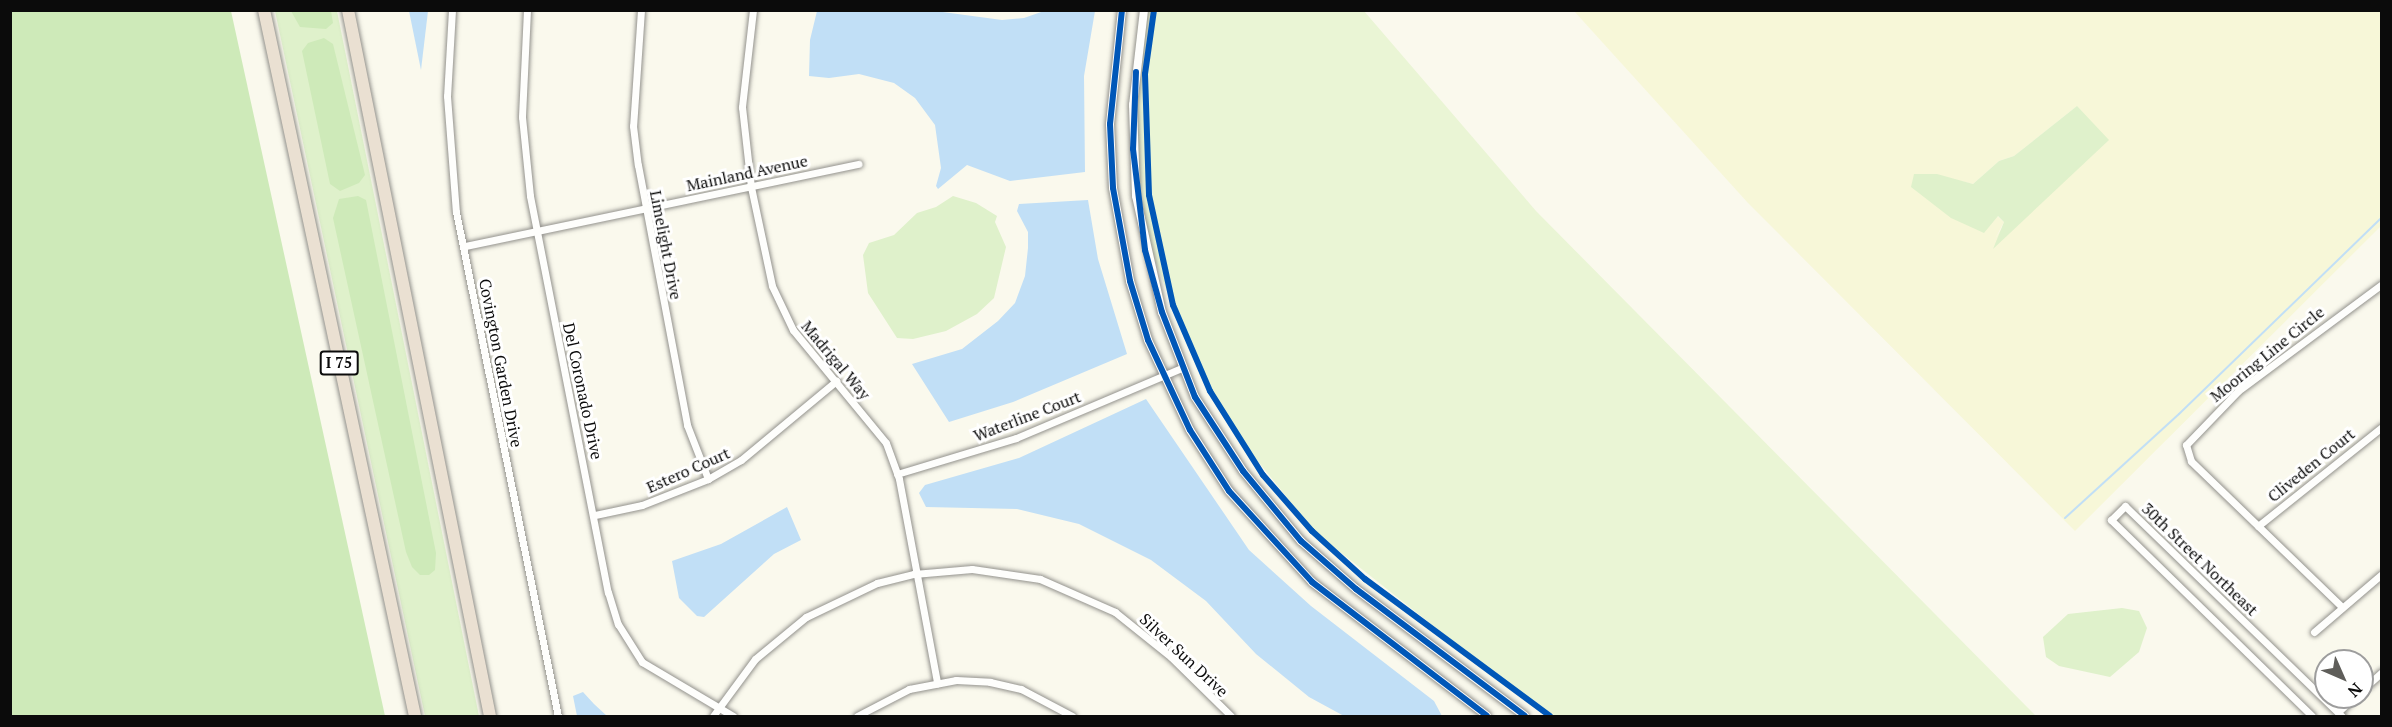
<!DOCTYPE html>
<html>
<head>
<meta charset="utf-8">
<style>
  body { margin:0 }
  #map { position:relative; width:2392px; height:727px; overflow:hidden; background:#faf9ed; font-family:"PT Serif",serif }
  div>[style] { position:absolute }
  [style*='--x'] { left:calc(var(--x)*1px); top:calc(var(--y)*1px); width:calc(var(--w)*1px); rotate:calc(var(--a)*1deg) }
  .farmland>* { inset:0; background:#f7f7d8 }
  .green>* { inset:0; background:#dff1cb }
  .forest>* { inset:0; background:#ceeab9 }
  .pitch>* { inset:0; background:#eaf5d5 }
  .water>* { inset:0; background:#c1dff6 }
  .stream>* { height:2px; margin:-1px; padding:0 1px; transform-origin:1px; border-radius:1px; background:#c1dff6 }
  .roads { filter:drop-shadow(0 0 2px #93928d) drop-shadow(0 0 2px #93928d) }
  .minor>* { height:7px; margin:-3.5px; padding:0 3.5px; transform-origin:3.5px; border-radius:3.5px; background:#fefefc }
  .tertiary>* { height:8px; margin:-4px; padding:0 4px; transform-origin:4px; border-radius:4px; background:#fefefc }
  .motorway>* { height:12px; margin:-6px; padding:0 6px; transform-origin:6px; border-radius:6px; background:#eae0d2 }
  .cycleway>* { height:6px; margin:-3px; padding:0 3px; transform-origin:3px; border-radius:3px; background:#0057b8 }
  span { translate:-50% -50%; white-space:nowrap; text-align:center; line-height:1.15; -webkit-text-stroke:6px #fff; paint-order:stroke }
  .shield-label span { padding:2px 4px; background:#fff; border:2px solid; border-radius:4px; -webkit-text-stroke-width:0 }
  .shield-label { font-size:15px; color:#0b0b0b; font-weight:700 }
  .street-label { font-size:16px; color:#0b0b0b }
  .frame { position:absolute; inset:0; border:12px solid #0b0b0b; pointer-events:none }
  .north { position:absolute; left:2314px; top:649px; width:60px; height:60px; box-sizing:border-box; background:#fff; border:2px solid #9d9d9d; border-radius:50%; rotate:135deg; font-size:16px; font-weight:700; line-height:24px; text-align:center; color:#0b0b0b }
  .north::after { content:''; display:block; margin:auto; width:21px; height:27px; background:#5f5e5a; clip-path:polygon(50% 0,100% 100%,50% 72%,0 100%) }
</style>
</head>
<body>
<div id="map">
  <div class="farmland">
    <i style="clip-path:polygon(evenodd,1574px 11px,2381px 11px,2381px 226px,2075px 531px,1748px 203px,1574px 11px,2077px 106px,1995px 239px,2004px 222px,1956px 180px,1973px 184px,1999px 161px,2014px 156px,2077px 106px)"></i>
  </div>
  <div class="green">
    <i style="clip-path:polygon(275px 11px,337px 11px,479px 716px,425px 716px)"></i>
    <i style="clip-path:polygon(2077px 106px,2109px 140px,1993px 249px,2004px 222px,1998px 216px,1984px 233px,1951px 218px,1911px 187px,1914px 174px,1937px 174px,1973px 184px,1999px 161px,2014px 156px)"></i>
    <i style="clip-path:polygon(953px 196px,976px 203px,997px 216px,995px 222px,1006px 247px,994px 298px,977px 314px,946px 331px,913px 339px,897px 338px,868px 293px,863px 255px,869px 243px,894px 235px,917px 213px,936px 207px)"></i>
    <i style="clip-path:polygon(2122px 608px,2139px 611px,2147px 628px,2139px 652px,2110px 677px,2059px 666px,2046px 657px,2043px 637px,2068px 614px)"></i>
  </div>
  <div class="forest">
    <i style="clip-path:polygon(10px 11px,231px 11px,385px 716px,11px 716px)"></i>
    <i style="clip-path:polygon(291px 11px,331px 11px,333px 23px,326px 29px,300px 27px)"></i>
    <i style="clip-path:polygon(324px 38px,333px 44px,365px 175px,359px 183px,340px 191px,330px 184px,302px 51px,308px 43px)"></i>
    <i style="clip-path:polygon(358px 196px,366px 200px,436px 553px,435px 570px,429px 575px,420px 575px,412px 567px,406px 552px,333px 218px,339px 199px)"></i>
  </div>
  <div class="pitch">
    <i style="clip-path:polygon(1147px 11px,1364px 11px,1536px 211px,2036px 716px,1553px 716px,1431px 624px,1315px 532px,1231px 428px,1191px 354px,1141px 224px,1134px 93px)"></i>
  </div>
  <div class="water">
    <i style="clip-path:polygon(928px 10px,1002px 20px,1024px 18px,1044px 11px,1095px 11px,1084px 76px,1085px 172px,1010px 181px,967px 165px,938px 189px,936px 186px,941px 168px,935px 125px,915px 98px,894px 83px,859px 74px,829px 78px,809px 76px,810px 40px,817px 11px)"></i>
    <i style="clip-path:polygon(409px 11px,428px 11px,421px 70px)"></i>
    <i style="clip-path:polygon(1088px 200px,1098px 259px,1127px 354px,1013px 402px,949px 422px,912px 364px,962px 349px,998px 321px,1015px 303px,1025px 276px,1028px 248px,1028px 232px,1017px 211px,1019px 204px)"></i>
    <i style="clip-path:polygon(1146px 399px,1249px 550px,1311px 606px,1434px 701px,1442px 716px,1344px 716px,1309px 697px,1256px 654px,1206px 601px,1151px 560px,1079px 524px,1017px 509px,926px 507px,919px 493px,925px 485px,1019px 458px)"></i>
    <i style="clip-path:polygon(787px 507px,801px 540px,774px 554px,704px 617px,697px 616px,679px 598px,672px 561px,721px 544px)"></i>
    <i style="clip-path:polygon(583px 692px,594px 704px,607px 716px,577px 716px,573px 696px)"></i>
  </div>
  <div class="stream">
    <i style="--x:2065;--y:518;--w:154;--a:-42.4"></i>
    <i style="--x:2179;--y:414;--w:283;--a:-44.1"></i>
  </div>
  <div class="roads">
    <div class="minor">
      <i style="--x:452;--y:10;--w:86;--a:93.3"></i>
      <i style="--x:447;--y:96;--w:116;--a:85.6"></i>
      <i style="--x:456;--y:212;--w:514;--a:78.56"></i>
      <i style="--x:527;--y:10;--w:107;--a:92.7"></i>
      <i style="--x:522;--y:117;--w:79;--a:84.2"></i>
      <i style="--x:530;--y:196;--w:404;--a:78.9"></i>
      <i style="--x:608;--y:592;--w:34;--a:73"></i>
      <i style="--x:618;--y:624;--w:45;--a:57.7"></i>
      <i style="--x:642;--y:662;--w:106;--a:30.7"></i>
      <i style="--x:641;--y:10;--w:116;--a:93.9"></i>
      <i style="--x:633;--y:126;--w:39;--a:83"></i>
      <i style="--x:638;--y:165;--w:265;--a:79.3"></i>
      <i style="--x:687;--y:425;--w:58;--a:68.7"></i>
      <i style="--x:753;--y:10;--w:98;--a:96.5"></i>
      <i style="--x:742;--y:107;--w:81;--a:83.6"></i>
      <i style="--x:751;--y:187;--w:101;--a:78"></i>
      <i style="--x:772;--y:286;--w:49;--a:64.5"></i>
      <i style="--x:793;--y:330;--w:146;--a:50.5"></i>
      <i style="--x:886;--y:443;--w:38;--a:70"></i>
      <i style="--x:899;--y:479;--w:208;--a:79.4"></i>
      <i style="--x:465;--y:246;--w:402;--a:-11.8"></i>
      <i style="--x:897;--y:474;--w:124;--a:-16.8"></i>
      <i style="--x:1016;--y:438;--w:180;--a:-22.9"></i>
      <i style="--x:595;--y:515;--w:48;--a:-12"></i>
      <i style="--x:642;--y:505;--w:71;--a:-21.5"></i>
      <i style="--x:708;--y:479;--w:38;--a:-30"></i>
      <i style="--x:741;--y:460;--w:124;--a:-39.7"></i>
      <i style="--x:2258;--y:526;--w:159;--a:-38.6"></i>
      <i style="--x:2342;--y:607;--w:210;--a:-136"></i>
      <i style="--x:2191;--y:461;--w:17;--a:-107"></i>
      <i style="--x:2186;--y:445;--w:75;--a:-46.1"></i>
      <i style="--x:2238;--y:391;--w:179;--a:-36.6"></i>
      <i style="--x:2314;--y:632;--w:89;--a:-40.5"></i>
      <i style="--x:2362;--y:690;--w:27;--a:-42"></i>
      <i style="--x:2338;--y:712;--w:22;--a:-43"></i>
      <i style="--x:713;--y:716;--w:71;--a:-53.6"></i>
      <i style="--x:755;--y:659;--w:66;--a:-39.5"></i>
      <i style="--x:806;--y:617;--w:79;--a:-25.6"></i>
      <i style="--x:877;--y:583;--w:38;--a:-14"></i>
      <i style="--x:914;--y:574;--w:58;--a:-4.9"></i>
      <i style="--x:972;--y:569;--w:69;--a:8.4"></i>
      <i style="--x:1040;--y:579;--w:82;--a:23.7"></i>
      <i style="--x:1115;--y:612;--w:72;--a:38.8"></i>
      <i style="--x:1171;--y:657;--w:84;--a:44.5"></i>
      <i style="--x:857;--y:716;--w:59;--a:-27.4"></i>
      <i style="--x:909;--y:689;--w:48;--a:-10.8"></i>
      <i style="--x:956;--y:680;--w:34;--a:3"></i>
      <i style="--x:990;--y:682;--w:32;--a:13"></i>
      <i style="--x:1021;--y:689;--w:58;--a:27.9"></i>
      <i style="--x:2312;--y:716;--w:281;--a:-135.7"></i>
      <i style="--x:2111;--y:520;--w:20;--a:-45"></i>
      <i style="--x:2125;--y:506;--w:302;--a:44.1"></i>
    </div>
    <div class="tertiary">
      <i style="--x:1122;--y:10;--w:115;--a:96"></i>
      <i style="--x:1110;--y:124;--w:64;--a:87.3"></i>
      <i style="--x:1113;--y:188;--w:95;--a:79.6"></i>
      <i style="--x:1130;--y:281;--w:62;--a:73"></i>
      <i style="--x:1148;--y:340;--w:99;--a:65"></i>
      <i style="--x:1190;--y:430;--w:72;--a:57.4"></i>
      <i style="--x:1229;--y:491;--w:123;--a:47.6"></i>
      <i style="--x:1312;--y:582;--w:220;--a:37.4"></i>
      <i style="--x:1144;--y:10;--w:96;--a:96.6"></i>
      <i style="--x:1133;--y:105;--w:91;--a:88.1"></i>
      <i style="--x:1136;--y:196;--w:119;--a:77.4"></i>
      <i style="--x:1162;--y:312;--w:91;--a:68.8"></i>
      <i style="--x:1195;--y:397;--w:88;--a:57"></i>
      <i style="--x:1243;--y:471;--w:91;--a:50.4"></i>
      <i style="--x:1301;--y:541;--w:73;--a:41.1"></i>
      <i style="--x:1356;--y:589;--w:211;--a:36.9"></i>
    </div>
    <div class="motorway">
      <i style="--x:264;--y:10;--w:722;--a:77.93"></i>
      <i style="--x:348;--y:10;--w:720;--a:78.63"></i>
    </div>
  </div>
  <div class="cycleway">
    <i style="--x:1122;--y:10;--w:115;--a:96"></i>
    <i style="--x:1110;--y:124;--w:64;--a:87.3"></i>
    <i style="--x:1113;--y:188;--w:95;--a:79.6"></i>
    <i style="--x:1130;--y:281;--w:62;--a:73"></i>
    <i style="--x:1148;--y:340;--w:99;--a:65"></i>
    <i style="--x:1190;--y:430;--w:72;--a:57.4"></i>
    <i style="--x:1229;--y:491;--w:123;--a:47.6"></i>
    <i style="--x:1312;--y:582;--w:220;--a:37.4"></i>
    <i style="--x:1154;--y:10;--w:65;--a:98"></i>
    <i style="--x:1145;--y:74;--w:121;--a:88.1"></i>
    <i style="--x:1149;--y:195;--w:113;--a:77.7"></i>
    <i style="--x:1173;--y:305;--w:94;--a:66.7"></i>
    <i style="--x:1210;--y:391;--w:99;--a:57.8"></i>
    <i style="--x:1263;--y:475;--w:74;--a:48.8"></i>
    <i style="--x:1312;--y:531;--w:72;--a:42.2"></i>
    <i style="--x:1365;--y:579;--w:230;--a:36.5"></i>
    <i style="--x:1136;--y:72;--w:77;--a:92.2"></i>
    <i style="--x:1133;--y:149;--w:102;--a:83.2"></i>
    <i style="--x:1145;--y:250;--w:64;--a:74.7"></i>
    <i style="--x:1162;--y:312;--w:91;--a:68.8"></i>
    <i style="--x:1195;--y:397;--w:88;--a:57"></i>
    <i style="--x:1243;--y:471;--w:91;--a:50.4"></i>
    <i style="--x:1301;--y:541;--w:73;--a:41.1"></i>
    <i style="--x:1356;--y:589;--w:211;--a:36.9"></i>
  </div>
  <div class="shield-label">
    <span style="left:339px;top:363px">I 75</span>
  </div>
  <div class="street-label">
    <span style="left:747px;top:173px;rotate:-12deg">Mainland Avenue</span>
    <span style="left:666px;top:245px;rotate:79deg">Limelight Drive</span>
    <span style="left:2267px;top:354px;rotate:-39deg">Mooring Line Circle</span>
    <span style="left:836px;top:360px;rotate:50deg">Madrigal Way</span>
    <span style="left:501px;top:363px;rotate:79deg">Covington Garden Drive</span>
    <span style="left:583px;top:391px;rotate:78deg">Del Coronado Drive</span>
    <span style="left:1027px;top:416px;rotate:-21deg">Waterline Court</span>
    <span style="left:2311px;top:465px;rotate:-39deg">Cliveden Court</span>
    <span style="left:688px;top:470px;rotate:-24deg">Estero Court</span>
    <span style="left:2200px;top:559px;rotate:44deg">30th Street Northeast</span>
    <span style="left:1184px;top:655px;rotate:43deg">Silver Sun Drive</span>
  </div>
  <div class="frame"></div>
  <div class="north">N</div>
</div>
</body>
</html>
